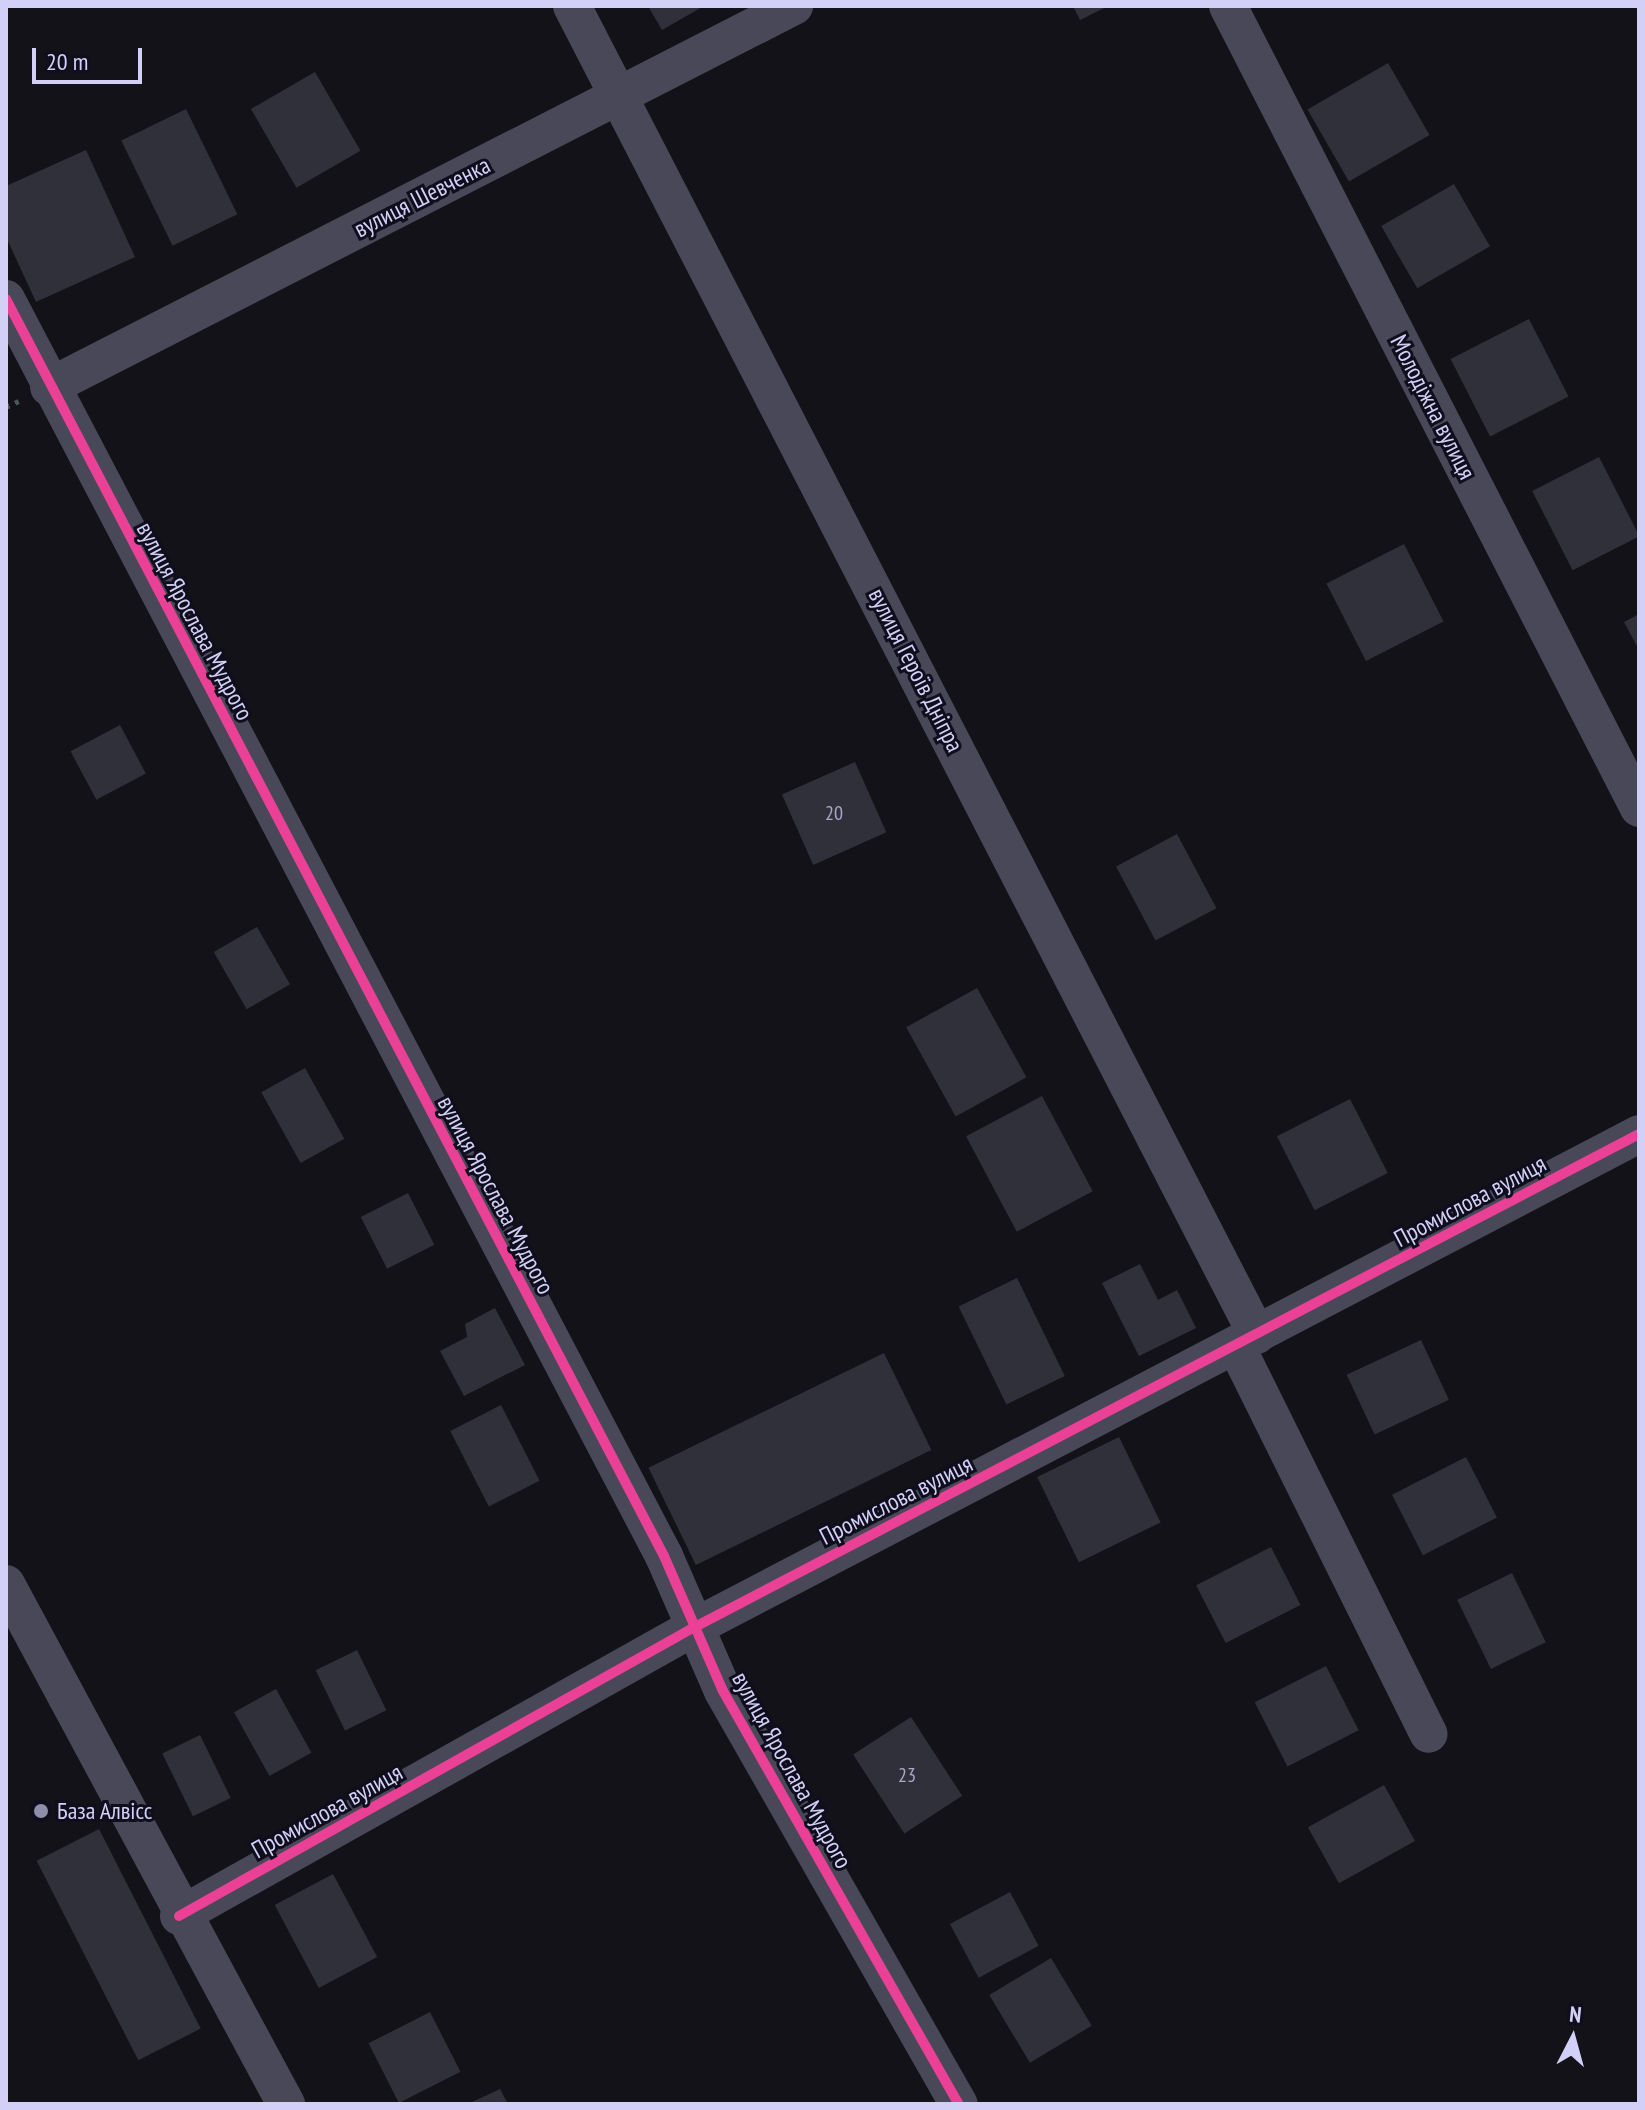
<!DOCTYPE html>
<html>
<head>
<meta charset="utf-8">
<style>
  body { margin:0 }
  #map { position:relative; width:1645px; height:2110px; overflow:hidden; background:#121218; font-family:"PT Sans Narrow",sans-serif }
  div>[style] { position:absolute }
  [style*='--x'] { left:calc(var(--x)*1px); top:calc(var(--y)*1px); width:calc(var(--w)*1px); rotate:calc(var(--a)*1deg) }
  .building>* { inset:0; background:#30303b; transform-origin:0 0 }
  .path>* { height:5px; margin-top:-2.5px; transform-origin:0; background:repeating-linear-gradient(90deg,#4a565f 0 4px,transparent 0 10px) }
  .minor>* { height:38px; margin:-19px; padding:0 19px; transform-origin:19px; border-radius:19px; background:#484858 }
  .cycleway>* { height:10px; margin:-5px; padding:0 5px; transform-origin:5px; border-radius:5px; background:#ea4096 }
  .dots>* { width:22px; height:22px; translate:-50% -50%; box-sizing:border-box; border:4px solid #100e1c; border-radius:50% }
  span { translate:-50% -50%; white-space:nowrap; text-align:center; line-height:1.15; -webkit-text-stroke:6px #100e1c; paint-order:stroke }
  .number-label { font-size:20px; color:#aaa8c9 }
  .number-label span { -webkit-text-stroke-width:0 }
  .street-label { font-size:24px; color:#d3d0f8 }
  .poi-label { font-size:24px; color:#d3d0f8 }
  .left { translate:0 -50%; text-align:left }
  .frame { position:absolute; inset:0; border:8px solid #d3d0f8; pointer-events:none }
  .north { position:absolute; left:1533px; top:1998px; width:80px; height:80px; -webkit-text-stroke:6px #100e1c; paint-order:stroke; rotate:6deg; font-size:22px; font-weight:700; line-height:32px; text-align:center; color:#d3d0f8 }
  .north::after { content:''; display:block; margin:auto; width:28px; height:36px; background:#d3d0f8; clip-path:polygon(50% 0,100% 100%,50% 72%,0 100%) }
  .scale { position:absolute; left:32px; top:48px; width:110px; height:36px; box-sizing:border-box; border:4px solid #d3d0f8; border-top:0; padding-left:10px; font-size:24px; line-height:28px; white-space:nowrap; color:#d3d0f8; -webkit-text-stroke:6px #100e1c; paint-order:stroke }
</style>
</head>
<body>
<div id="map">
  <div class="building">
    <i style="clip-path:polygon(648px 6px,704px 6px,662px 30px)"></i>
    <i style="clip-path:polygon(1073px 6px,1108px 6px,1080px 20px)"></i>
    <i style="left:1388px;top:63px;width:83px;height:93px;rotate:60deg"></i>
    <i style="left:315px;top:72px;width:91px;height:74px;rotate:60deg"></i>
    <i style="left:186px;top:109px;width:117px;height:72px;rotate:64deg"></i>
    <i style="clip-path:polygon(86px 150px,135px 257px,36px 302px,6px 237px,6px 186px)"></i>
    <i style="left:1454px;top:184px;width:72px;height:84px;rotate:60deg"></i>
    <i style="left:1529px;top:319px;width:87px;height:88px;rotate:63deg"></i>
    <i style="left:1599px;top:457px;width:89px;height:75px;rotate:63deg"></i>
    <i style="left:1404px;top:544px;width:87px;height:87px;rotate:63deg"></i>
    <i style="clip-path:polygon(1639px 614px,1639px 650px,1624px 622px)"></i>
    <i style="left:120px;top:725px;width:55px;height:56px;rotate:62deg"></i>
    <i style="left:855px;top:762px;width:77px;height:80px;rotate:66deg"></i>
    <i style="left:1177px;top:834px;width:84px;height:69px;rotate:62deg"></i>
    <i style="left:257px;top:927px;width:66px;height:50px;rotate:60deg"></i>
    <i style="left:977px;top:988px;width:102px;height:81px;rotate:61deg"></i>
    <i style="left:305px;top:1068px;width:81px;height:50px;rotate:61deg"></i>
    <i style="left:1042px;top:1096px;width:108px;height:86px;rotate:62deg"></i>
    <i style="left:1350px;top:1099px;width:83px;height:82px;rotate:63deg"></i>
    <i style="left:408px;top:1193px;width:58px;height:53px;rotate:63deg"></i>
    <i style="clip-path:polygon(1140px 1264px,1158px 1300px,1177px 1290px,1196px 1328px,1139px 1356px,1102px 1283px)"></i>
    <i style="left:1017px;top:1278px;width:109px;height:65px;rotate:64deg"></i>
    <i style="clip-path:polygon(495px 1308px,525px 1365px,464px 1396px,440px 1351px,467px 1337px,465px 1324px)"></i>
    <i style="left:1421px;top:1340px;width:66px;height:82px;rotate:65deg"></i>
    <i style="left:884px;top:1353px;width:108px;height:262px;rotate:64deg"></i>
    <i style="left:501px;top:1405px;width:85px;height:57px;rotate:63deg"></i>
    <i style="left:1119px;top:1437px;width:95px;height:91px;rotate:64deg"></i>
    <i style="left:1466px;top:1457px;width:68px;height:83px;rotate:63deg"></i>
    <i style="left:1271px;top:1547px;width:65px;height:84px;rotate:63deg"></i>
    <i style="left:1512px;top:1573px;width:77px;height:61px;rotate:64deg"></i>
    <i style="left:357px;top:1650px;width:67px;height:46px;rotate:64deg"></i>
    <i style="left:1326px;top:1666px;width:72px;height:80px;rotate:63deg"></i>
    <i style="left:276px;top:1689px;width:73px;height:48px;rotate:61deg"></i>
    <i style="left:911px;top:1717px;width:94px;height:69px;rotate:57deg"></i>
    <i style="left:200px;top:1735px;width:70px;height:42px;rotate:64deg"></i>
    <i style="left:1384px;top:1785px;width:64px;height:87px;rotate:61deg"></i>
    <i style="left:99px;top:1829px;width:224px;height:70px;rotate:63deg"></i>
    <i style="left:333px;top:1874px;width:94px;height:66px;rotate:62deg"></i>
    <i style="left:1010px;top:1892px;width:61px;height:68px;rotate:62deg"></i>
    <i style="left:1051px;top:1958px;width:79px;height:72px;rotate:59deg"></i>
    <i style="left:430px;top:2012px;width:67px;height:69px;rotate:63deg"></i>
    <i style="clip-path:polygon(500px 2089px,508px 2104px,468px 2104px)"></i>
  </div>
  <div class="path">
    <i style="--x:6;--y:407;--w:14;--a:-25"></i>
  </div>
  <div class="minor">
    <i style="--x:572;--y:6;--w:1495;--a:62.73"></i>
    <i style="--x:1228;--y:6;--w:901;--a:62.87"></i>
    <i style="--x:6;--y:299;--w:1419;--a:62.37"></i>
    <i style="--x:664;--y:1556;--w:147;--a:66.4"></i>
    <i style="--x:723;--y:1691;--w:476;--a:60.3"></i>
    <i style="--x:49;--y:387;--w:837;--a:-27.09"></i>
    <i style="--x:1236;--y:1346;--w:433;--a:63.6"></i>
    <i style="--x:6;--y:1584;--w:591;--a:61.7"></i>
    <i style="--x:179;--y:1916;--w:587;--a:-29.27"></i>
    <i style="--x:691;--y:1629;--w:1069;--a:-27.57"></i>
  </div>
  <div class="cycleway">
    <i style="--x:6;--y:299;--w:1419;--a:62.37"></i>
    <i style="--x:664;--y:1556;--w:147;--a:66.4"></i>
    <i style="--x:723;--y:1691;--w:476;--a:60.3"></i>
    <i style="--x:179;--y:1916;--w:587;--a:-29.27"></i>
    <i style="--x:691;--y:1629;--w:1069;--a:-27.57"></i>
  </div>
  <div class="dots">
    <i style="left:41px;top:1811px;background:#8f8eaa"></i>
  </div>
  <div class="number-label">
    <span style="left:834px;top:813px">20</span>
    <span style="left:907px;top:1775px">23</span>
  </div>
  <div class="street-label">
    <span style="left:422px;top:197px;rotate:-27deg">вулиця Шевченка</span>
    <span style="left:1433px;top:407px;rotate:63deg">Молодіжна вулиця</span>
    <span style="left:195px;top:621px;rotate:62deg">вулиця Ярослава Мудрого</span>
    <span style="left:916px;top:670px;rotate:63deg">вулиця Героїв Дніпра</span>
    <span style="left:496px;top:1195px;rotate:62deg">вулиця Ярослава Мудрого</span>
    <span style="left:1470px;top:1201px;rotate:-28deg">Промислова вулиця</span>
    <span style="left:896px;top:1500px;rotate:-27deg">Промислова вулиця</span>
    <span style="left:792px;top:1770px;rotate:61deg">вулиця Ярослава Мудрого</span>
    <span style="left:327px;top:1811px;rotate:-29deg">Промислова вулиця</span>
  </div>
  <div class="poi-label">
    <span class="left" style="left:57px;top:1811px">База Алвісс</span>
  </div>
  <div class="frame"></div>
  <div class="north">N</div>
  <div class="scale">20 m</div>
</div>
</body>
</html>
